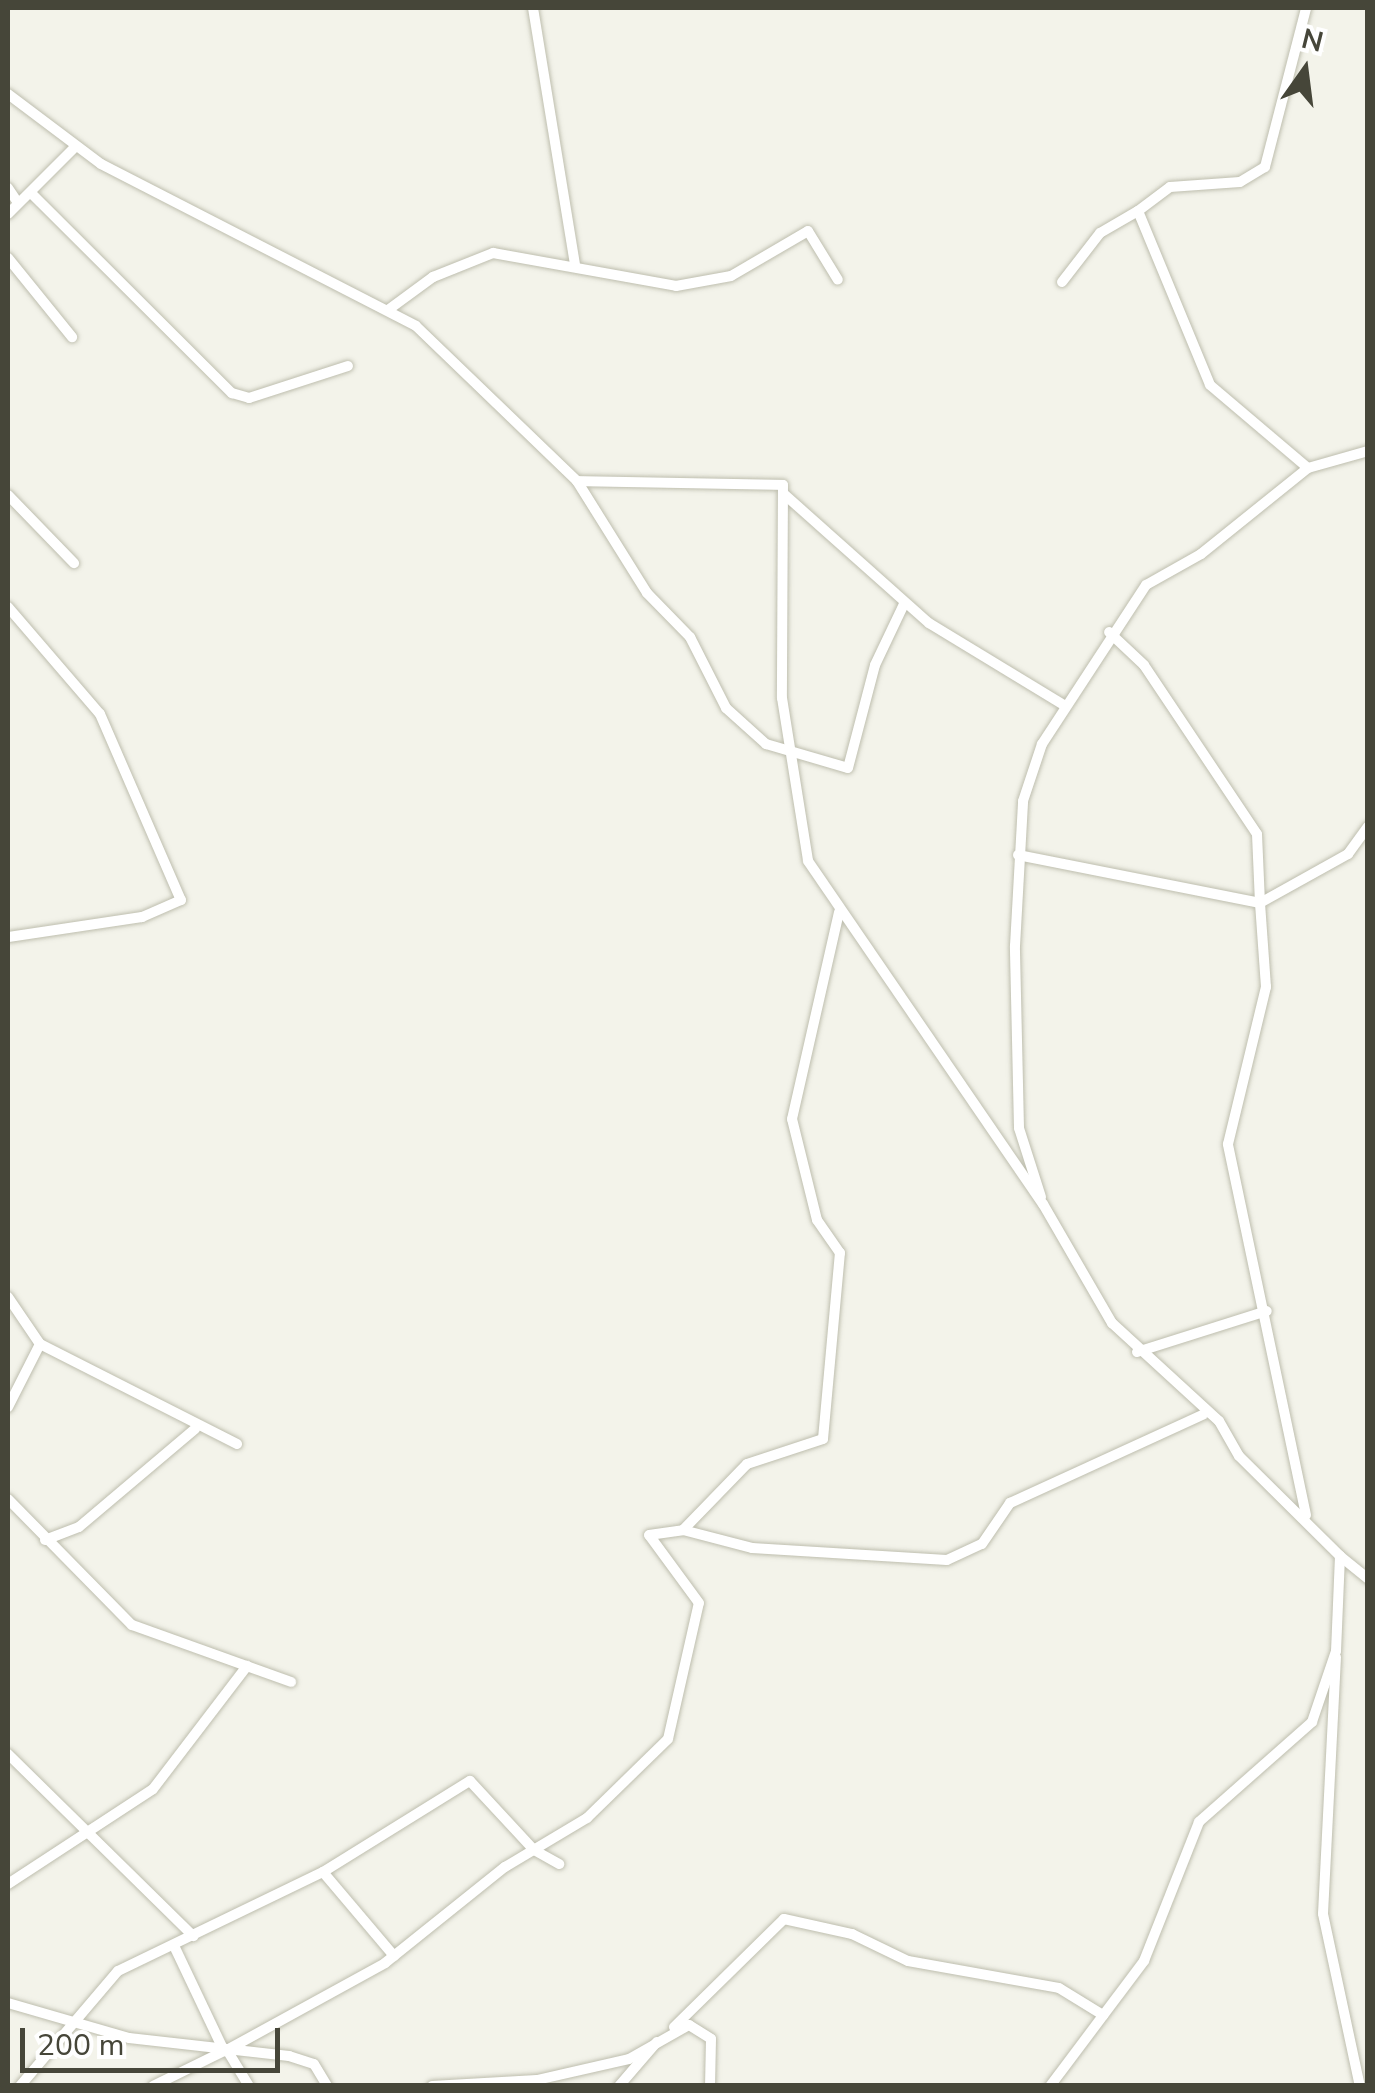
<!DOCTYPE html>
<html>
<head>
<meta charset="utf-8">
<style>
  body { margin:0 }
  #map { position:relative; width:1375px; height:2093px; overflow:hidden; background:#f3f3ea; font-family:"Nunito Sans",sans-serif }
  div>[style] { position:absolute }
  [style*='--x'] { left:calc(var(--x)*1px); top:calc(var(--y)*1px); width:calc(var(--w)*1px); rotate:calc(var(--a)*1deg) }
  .roads { filter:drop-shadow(0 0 2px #bebeae) drop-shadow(0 0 2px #bebeae) }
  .minor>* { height:10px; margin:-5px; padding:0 5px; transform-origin:5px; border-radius:5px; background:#fff }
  span { translate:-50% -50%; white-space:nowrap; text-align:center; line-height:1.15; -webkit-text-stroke:8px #fff; paint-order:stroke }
  .frame { position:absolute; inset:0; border:10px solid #464639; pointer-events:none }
  .north { position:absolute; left:1255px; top:20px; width:100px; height:100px; -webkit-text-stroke:8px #fff; paint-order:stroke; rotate:14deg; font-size:28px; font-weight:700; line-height:40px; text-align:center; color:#464639 }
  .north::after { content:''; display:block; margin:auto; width:35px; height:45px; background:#464639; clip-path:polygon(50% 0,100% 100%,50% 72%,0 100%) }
  .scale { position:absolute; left:20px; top:2028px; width:260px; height:45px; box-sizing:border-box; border:5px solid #464639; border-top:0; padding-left:12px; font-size:30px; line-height:35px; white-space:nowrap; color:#464639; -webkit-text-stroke:8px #fff; paint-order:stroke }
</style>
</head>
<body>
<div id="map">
  <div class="roads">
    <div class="minor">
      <i style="--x:533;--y:8;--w:260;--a:80.7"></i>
      <i style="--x:8;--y:94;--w:116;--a:37"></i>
      <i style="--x:101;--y:164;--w:354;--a:27.2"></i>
      <i style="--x:416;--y:326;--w:223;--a:43.9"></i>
      <i style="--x:577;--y:481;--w:132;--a:58"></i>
      <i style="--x:647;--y:593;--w:62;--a:45.7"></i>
      <i style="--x:690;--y:637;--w:80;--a:63.1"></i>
      <i style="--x:726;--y:708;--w:54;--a:42"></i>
      <i style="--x:766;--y:744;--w:85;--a:16.3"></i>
      <i style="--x:848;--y:768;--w:106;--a:-75.3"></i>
      <i style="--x:875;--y:665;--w:68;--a:-64.6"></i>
      <i style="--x:8;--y:188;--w:18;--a:56"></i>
      <i style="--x:31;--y:193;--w:284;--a:44.9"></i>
      <i style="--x:232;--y:393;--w:18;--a:16"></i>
      <i style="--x:249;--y:398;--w:104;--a:-17.9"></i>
      <i style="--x:1138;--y:211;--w:40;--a:-37"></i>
      <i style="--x:1170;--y:187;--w:70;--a:-4.1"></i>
      <i style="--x:1240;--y:182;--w:29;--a:-31"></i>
      <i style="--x:1265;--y:167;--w:164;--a:-75.5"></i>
      <i style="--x:8;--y:214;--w:93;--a:-45"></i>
      <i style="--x:8;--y:258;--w:102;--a:51"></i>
      <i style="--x:1062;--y:282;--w:62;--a:-52.2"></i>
      <i style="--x:1100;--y:233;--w:44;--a:-30.1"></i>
      <i style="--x:1138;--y:211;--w:188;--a:67.5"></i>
      <i style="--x:1210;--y:385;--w:128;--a:40.3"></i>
      <i style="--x:388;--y:310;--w:56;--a:-36.3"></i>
      <i style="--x:433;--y:277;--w:65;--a:-21.8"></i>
      <i style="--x:493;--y:253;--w:186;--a:10.2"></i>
      <i style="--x:676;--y:286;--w:56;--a:-10.3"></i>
      <i style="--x:731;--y:276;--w:89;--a:-30.3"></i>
      <i style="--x:808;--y:231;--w:57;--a:58.5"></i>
      <i style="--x:577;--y:481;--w:206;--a:1.1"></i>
      <i style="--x:783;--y:485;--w:213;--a:90.3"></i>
      <i style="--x:782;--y:698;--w:165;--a:80.9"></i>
      <i style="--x:808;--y:861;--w:416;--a:55.6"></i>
      <i style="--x:1043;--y:1204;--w:138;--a:59.9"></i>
      <i style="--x:1112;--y:1323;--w:145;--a:42.5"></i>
      <i style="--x:1219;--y:1421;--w:40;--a:60.3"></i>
      <i style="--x:1239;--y:1456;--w:142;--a:44.7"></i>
      <i style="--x:1340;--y:1556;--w:95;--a:92.4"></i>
      <i style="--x:1336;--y:1651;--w:75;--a:108.7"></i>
      <i style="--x:1312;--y:1722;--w:151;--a:138.5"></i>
      <i style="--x:1199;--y:1822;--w:149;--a:111.6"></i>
      <i style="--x:1144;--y:1961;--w:156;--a:126.9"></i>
      <i style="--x:784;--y:494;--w:194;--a:41.7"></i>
      <i style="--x:929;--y:623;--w:158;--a:31.3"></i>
      <i style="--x:8;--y:495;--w:95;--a:45.9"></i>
      <i style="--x:8;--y:607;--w:141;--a:49.3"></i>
      <i style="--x:100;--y:714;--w:203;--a:66.5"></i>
      <i style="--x:181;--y:900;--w:43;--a:156.4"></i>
      <i style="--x:142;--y:917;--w:135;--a:171.5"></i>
      <i style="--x:1018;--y:855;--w:247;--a:11.2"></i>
      <i style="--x:1260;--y:903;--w:69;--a:-92.5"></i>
      <i style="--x:1257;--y:834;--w:203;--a:-123.8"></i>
      <i style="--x:1144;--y:665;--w:48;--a:-136.7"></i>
      <i style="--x:1041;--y:1197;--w:72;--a:-107.7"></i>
      <i style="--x:1019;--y:1128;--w:182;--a:-91.3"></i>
      <i style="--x:1015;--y:946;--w:145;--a:-86.8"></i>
      <i style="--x:1023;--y:801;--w:60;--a:-71.6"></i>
      <i style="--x:1042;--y:744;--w:190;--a:-56.8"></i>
      <i style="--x:1146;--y:585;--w:63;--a:-29.4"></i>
      <i style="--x:1201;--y:554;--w:137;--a:-38.8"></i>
      <i style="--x:1308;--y:468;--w:62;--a:-15.8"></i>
      <i style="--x:8;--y:1297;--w:57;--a:55.8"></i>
      <i style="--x:40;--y:1344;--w:71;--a:116.9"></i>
      <i style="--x:40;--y:1344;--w:221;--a:26.9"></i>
      <i style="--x:1137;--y:1352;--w:136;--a:-17.5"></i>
      <i style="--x:8;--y:1499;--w:177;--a:45.5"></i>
      <i style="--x:132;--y:1625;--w:169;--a:19.7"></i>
      <i style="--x:1306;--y:1515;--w:379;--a:-101.9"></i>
      <i style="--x:1228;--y:1144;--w:162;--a:-76.4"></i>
      <i style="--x:1266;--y:987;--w:84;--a:-94.1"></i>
      <i style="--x:1260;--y:903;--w:101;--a:-29.1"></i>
      <i style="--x:1348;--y:854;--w:34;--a:-54"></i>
      <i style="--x:683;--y:1530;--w:71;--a:14.6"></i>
      <i style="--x:752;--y:1548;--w:195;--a:3.5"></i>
      <i style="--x:947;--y:1560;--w:38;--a:-25"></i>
      <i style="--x:982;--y:1544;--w:50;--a:-55.7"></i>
      <i style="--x:1010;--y:1503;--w:213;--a:-24.6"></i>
      <i style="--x:45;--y:1540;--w:36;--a:-21"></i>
      <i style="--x:79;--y:1527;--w:152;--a:-40.2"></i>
      <i style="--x:1340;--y:1556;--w:36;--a:39"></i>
      <i style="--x:1336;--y:1657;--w:257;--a:92.9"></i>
      <i style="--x:1323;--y:1914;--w:176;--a:77.9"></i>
      <i style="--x:8;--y:1754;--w:260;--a:44.5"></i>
      <i style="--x:323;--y:1872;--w:110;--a:49.8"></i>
      <i style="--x:8;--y:1884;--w:173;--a:-33.2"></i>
      <i style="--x:153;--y:1789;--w:155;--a:-52.6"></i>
      <i style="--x:8;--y:2003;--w:126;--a:16.1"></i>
      <i style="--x:129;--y:2038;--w:161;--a:6.4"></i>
      <i style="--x:289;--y:2056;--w:26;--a:18"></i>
      <i style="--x:314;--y:2064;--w:26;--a:59"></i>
      <i style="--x:674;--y:2027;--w:154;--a:-44.5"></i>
      <i style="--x:784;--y:1919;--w:70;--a:12.4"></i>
      <i style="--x:852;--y:1934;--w:62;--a:25.7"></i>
      <i style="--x:908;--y:1961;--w:153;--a:10.1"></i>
      <i style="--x:1059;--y:1988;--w:52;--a:31.5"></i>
      <i style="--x:227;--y:2050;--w:180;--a:-28.8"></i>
      <i style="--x:385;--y:1963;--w:154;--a:-38.7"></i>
      <i style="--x:505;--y:1867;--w:96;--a:-30.9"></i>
      <i style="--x:587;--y:1818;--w:113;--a:-44.3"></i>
      <i style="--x:668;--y:1739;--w:139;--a:-77.2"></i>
      <i style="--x:699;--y:1603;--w:84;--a:-126.3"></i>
      <i style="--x:649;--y:1535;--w:34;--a:-8"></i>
      <i style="--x:683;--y:1530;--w:92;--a:-45.9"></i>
      <i style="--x:747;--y:1464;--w:80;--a:-18.2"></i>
      <i style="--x:823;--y:1439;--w:187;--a:-84.8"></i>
      <i style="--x:840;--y:1253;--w:40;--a:-124.9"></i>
      <i style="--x:817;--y:1220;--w:104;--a:-103.9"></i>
      <i style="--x:792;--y:1119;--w:212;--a:-77.2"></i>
      <i style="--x:227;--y:2050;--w:42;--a:58.6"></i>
      <i style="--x:20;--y:2086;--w:151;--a:-49.6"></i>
      <i style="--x:118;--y:1971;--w:228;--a:-25.8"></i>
      <i style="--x:323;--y:1872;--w:173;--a:-31.8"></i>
      <i style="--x:470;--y:1781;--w:94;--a:47.2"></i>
      <i style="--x:534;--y:1850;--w:29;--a:29"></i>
      <i style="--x:153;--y:2086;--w:79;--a:-26.2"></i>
      <i style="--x:224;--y:2051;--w:114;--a:-115.4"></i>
      <i style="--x:432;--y:2086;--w:105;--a:-3.3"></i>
      <i style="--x:537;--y:2080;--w:94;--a:-12.9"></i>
      <i style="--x:629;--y:2059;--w:69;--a:-29.5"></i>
      <i style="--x:689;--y:2025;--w:26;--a:32"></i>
      <i style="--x:711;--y:2039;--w:47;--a:91.2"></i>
      <i style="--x:619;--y:2086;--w:58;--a:-49.2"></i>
    </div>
  </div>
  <div class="frame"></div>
  <div class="north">N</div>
  <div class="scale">200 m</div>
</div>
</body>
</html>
